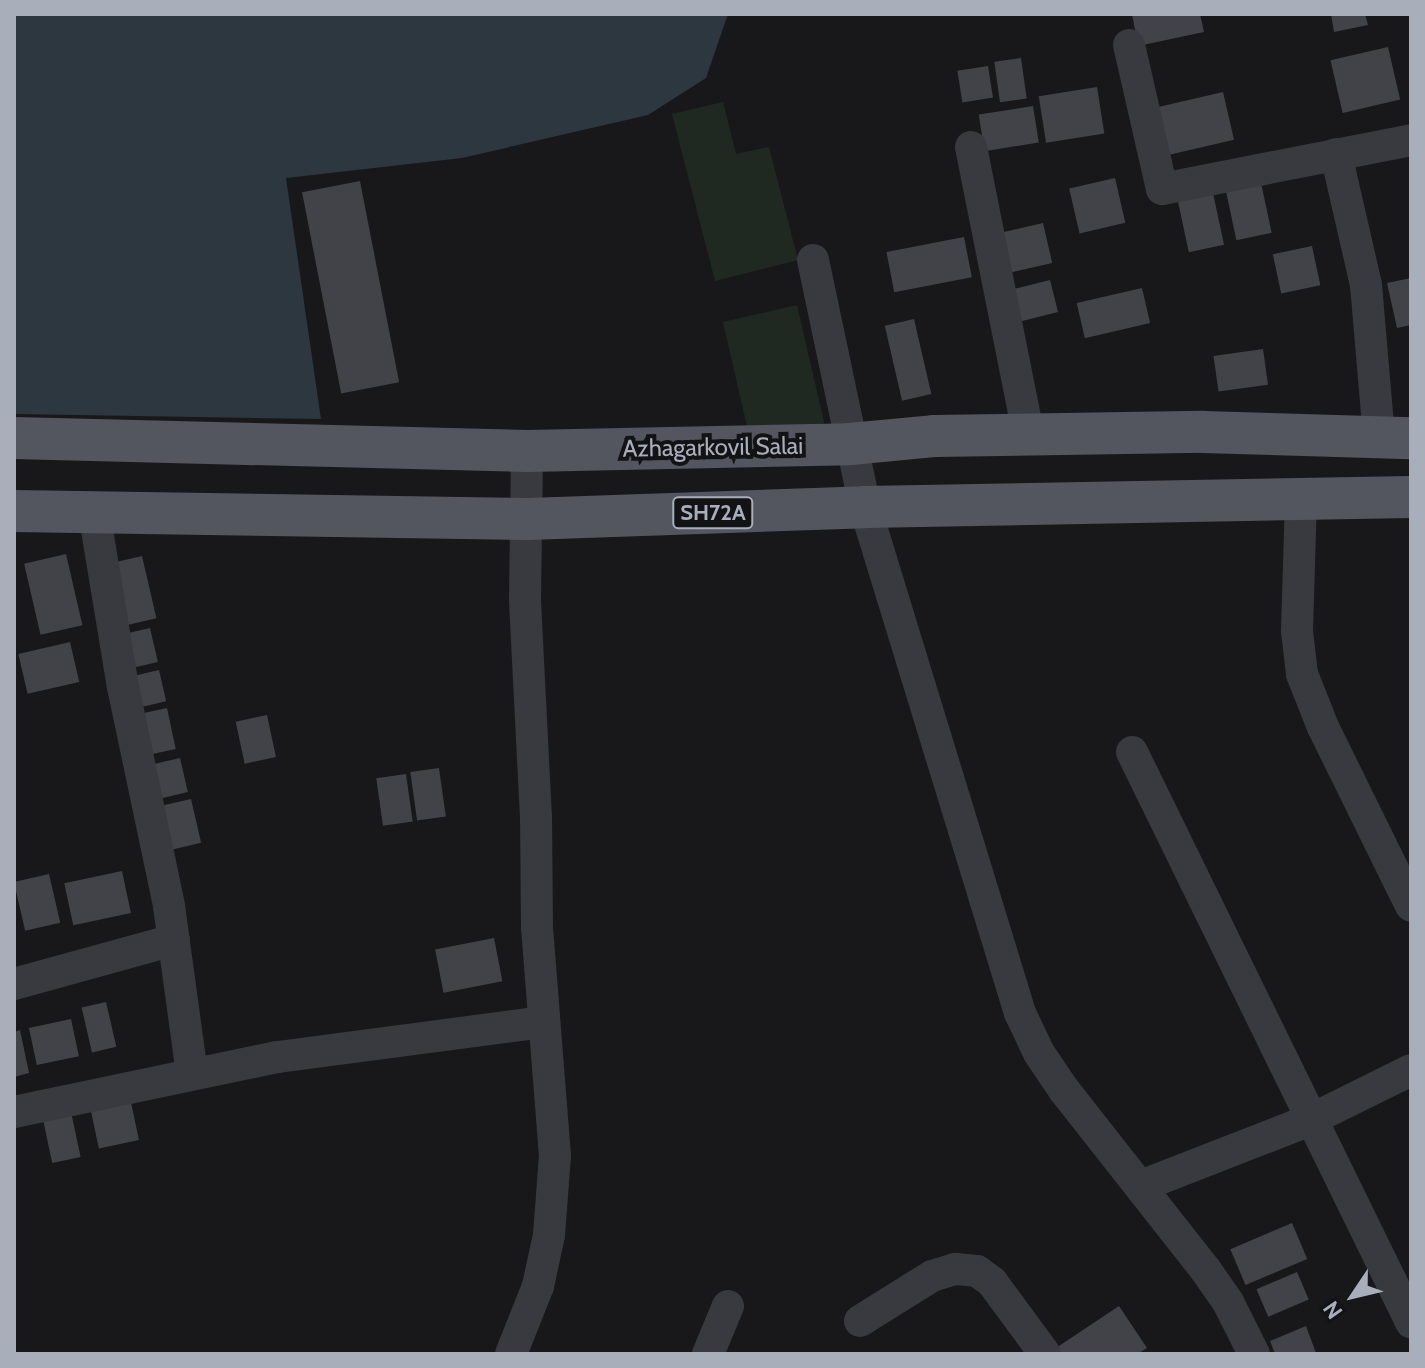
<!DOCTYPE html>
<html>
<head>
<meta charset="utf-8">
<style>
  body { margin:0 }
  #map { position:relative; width:1425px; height:1368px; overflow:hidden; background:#18181a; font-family:Cabin,sans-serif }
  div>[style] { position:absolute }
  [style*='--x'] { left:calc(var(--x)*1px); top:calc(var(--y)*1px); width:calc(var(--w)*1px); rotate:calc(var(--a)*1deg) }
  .green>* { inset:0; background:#1f2921; transform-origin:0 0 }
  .water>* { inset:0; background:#2c3740 }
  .building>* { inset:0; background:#424348; transform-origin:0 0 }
  .minor>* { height:32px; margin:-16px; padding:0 16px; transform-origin:16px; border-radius:16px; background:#383a40 }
  .major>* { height:42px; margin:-21px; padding:0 21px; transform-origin:21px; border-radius:21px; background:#54565f }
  span { translate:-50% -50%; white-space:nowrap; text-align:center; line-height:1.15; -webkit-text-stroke:8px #131315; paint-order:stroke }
  .shield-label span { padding:2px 6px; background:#131315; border:2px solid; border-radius:6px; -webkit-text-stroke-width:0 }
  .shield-label { font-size:22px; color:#a9aebb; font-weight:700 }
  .street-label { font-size:24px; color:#a9aebb }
  .frame { position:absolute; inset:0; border:16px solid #a9aebb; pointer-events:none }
  .north { position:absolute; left:1313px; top:1256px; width:80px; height:80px; -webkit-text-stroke:6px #131315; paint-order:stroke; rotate:235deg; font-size:22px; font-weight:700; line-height:32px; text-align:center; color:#a9aebb }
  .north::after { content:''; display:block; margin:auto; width:28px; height:36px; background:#a9aebb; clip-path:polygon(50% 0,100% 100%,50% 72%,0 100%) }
</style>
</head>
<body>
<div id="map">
  <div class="green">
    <i style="clip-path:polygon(723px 102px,736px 154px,769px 147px,798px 260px,715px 281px,672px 114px)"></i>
    <i style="left:797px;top:305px;width:121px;height:76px;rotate:77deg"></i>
  </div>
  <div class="water">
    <i style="clip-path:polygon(14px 14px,728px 14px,706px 78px,648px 115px,462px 158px,286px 178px,321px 419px,14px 414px)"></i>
  </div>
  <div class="building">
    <i style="clip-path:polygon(1132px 14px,1200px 14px,1204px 32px,1138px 46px)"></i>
    <i style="clip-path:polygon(1331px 14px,1365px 14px,1368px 25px,1334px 32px)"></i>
    <i style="left:1388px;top:47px;width:54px;height:59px;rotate:77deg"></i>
    <i style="left:1021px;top:58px;width:41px;height:27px;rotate:82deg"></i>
    <i style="left:988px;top:66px;width:32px;height:31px;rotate:81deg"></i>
    <i style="left:1097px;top:87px;width:47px;height:59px;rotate:81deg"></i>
    <i style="left:1223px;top:92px;width:49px;height:73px;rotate:77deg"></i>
    <i style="left:1033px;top:106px;width:37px;height:55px;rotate:81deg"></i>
    <i style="left:1115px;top:178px;width:46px;height:47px;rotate:77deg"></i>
    <i style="left:1260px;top:178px;width:56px;height:36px;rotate:78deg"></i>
    <i style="left:360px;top:181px;width:205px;height:59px;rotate:79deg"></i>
    <i style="left:1213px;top:193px;width:53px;height:36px;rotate:78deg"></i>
    <i style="left:1043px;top:223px;width:41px;height:50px;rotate:77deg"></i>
    <i style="left:964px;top:237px;width:41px;height:79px;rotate:79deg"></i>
    <i style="left:1312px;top:246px;width:40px;height:40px;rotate:78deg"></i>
    <i style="clip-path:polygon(1411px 278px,1411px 325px,1397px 328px,1387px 283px)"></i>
    <i style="left:1050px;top:280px;width:33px;height:48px;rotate:76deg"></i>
    <i style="left:1142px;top:288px;width:36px;height:67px;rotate:77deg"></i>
    <i style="left:914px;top:319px;width:77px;height:30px;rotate:77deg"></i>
    <i style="left:1263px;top:349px;width:36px;height:50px;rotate:82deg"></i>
    <i style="left:66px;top:554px;width:73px;height:43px;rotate:77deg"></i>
    <i style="left:142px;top:556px;width:64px;height:31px;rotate:77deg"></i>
    <i style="left:150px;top:628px;width:35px;height:31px;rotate:77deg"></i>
    <i style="left:70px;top:642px;width:41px;height:53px;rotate:77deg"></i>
    <i style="left:159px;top:670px;width:32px;height:31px;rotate:77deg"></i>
    <i style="left:167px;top:708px;width:42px;height:32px;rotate:78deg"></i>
    <i style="left:267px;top:715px;width:43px;height:32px;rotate:78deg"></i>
    <i style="left:180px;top:758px;width:35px;height:29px;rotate:77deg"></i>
    <i style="left:439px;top:768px;width:49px;height:29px;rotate:82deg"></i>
    <i style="left:406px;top:774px;width:48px;height:30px;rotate:82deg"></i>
    <i style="left:191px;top:799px;width:45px;height:36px;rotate:77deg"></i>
    <i style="left:122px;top:871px;width:43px;height:59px;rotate:78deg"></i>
    <i style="left:49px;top:874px;width:50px;height:36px;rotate:77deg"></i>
    <i style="left:494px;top:938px;width:44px;height:60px;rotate:79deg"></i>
    <i style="left:106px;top:1002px;width:46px;height:25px;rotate:77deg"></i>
    <i style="left:71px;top:1019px;width:38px;height:43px;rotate:78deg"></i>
    <i style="clip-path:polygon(20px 1030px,29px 1073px,14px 1077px,14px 1032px)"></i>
    <i style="left:129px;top:1093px;width:48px;height:41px;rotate:78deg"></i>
    <i style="left:70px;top:1107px;width:51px;height:29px;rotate:78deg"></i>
    <i style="left:1292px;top:1223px;width:39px;height:67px;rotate:67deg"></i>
    <i style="left:1297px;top:1272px;width:30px;height:44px;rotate:67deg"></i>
    <i style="clip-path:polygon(1119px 1306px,1147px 1348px,1137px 1354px,1060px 1354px,1056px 1348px)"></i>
    <i style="clip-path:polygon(1306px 1326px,1316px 1353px,1275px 1354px,1270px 1341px)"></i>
  </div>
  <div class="minor">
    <i style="--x:1129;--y:45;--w:148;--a:77.1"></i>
    <i style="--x:1162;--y:189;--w:254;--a:-11.1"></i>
    <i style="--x:971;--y:147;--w:296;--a:78.7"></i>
    <i style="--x:1336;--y:154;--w:134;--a:77.1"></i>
    <i style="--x:1366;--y:285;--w:154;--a:85.1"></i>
    <i style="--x:813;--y:260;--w:252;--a:78.1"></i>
    <i style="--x:865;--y:507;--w:529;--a:72.97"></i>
    <i style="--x:1020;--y:1013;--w:44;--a:64.6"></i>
    <i style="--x:1039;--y:1053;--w:45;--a:56"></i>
    <i style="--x:1064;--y:1090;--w:228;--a:51.8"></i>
    <i style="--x:1205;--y:1269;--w:40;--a:55.1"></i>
    <i style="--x:1228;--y:1302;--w:58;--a:63.4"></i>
    <i style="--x:1301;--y:497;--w:134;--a:91.7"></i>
    <i style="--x:1297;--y:631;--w:43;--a:83.4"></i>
    <i style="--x:1302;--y:674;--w:57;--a:68.4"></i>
    <i style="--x:1323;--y:727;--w:199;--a:63.8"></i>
    <i style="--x:94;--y:512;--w:177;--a:80.6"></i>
    <i style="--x:123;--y:687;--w:224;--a:78.1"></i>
    <i style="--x:169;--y:906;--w:170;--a:82.2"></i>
    <i style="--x:1132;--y:752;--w:635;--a:63.92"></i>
    <i style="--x:14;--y:984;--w:166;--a:-15.4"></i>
    <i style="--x:14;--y:1112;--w:270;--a:-11.8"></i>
    <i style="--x:278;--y:1057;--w:267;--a:-7.5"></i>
    <i style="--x:1141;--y:1186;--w:181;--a:-21.3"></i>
    <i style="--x:1310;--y:1120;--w:113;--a:-26.3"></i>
    <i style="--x:860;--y:1321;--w:85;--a:-32"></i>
    <i style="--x:932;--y:1276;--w:24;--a:-17"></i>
    <i style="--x:955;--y:1269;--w:22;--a:5"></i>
    <i style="--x:977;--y:1271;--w:19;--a:36"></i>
    <i style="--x:992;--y:1282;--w:89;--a:53.6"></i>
    <i style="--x:511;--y:1354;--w:73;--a:-68.3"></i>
    <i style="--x:538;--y:1286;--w:52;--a:-77.8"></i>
    <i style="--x:549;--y:1235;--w:79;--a:-85.7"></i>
    <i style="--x:555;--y:1156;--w:229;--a:-94.5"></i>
    <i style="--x:537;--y:928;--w:110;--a:-90.5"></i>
    <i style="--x:536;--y:818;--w:220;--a:-92.9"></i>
    <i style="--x:525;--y:598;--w:147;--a:-89.2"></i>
    <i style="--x:708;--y:1354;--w:52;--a:-67.4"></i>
  </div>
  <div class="major">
    <i style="--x:14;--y:438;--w:513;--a:1.45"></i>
    <i style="--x:527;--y:451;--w:323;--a:-1.2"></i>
    <i style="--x:850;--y:444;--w:84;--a:-5.4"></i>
    <i style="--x:934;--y:436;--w:269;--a:-0.9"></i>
    <i style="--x:1203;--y:432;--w:208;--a:1.7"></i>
    <i style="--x:14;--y:511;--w:514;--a:0.89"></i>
    <i style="--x:528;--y:519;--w:337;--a:-2"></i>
    <i style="--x:865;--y:507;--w:546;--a:-1.05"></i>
  </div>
  <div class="shield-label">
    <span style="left:713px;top:513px">SH72A</span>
  </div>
  <div class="street-label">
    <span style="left:713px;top:447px;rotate:-1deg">Azhagarkovil Salai</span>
  </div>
  <div class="frame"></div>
  <div class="north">N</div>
</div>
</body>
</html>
